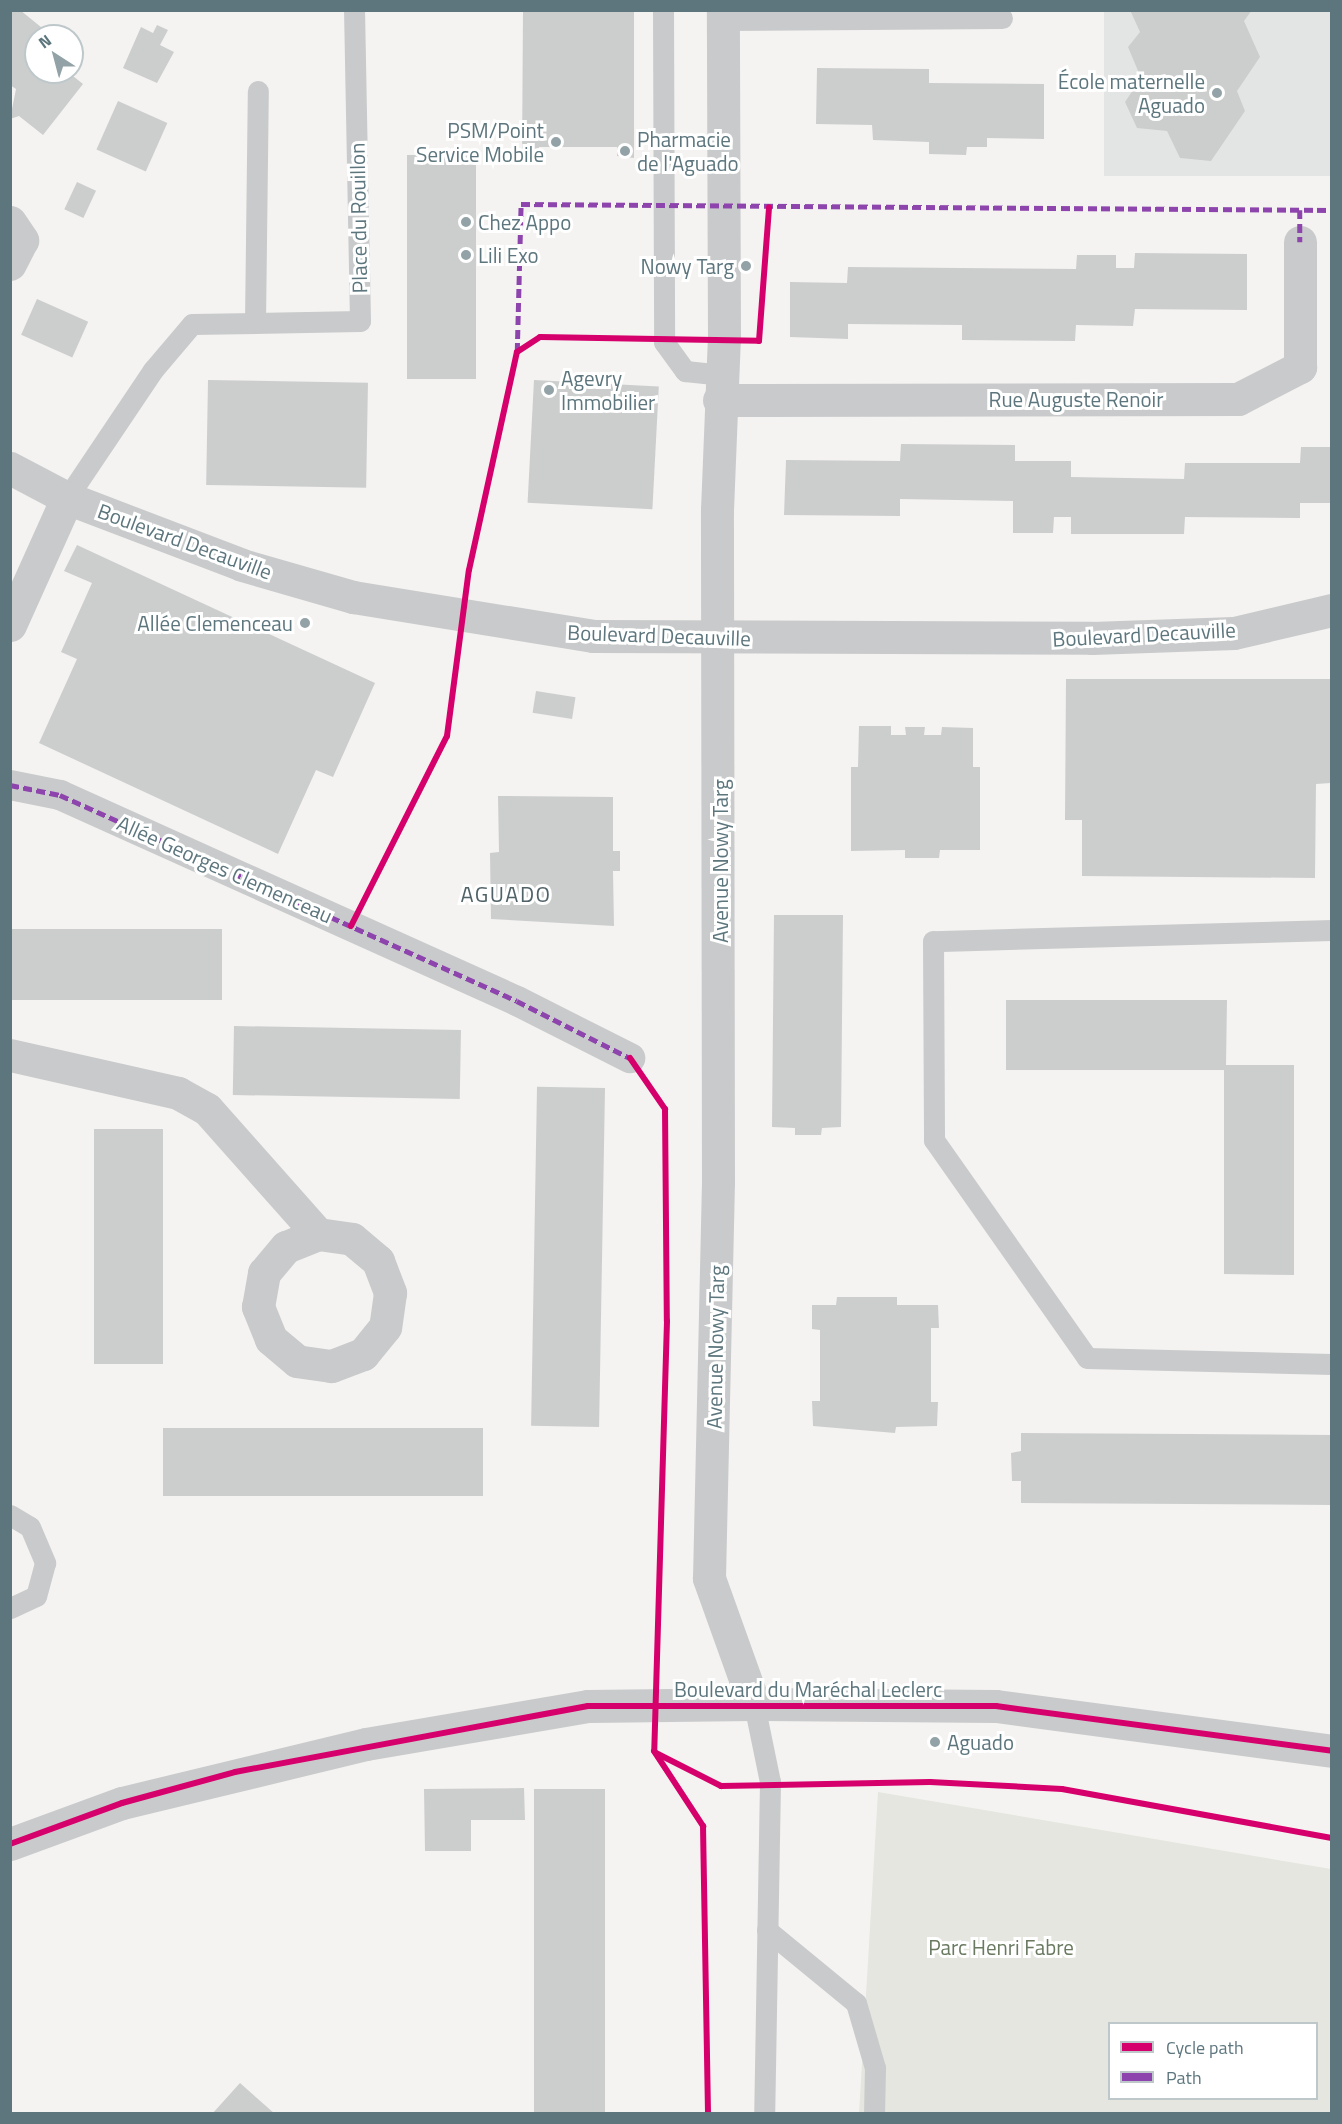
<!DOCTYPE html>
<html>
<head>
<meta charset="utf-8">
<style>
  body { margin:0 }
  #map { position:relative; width:1342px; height:2124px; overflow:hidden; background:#f4f3f1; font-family:"Titillium Web",sans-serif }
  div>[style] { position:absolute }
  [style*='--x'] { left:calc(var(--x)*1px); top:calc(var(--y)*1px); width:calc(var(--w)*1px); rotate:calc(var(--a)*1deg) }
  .built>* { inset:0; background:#e3e5e4; transform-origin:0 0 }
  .green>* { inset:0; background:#e4e6df }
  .building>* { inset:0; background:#cccece; transform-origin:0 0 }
  .service>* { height:21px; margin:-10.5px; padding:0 10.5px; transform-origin:10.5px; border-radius:10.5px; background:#c9cacb }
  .pedestrian>* { height:30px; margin:-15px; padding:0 15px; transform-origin:15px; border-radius:15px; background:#c9cacb }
  .minor>* { height:33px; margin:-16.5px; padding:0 16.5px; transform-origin:16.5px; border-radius:16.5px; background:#c9cacb }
  .tertiary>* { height:33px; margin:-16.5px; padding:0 16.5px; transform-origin:16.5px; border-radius:16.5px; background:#c9cacb }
  .quiet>* { height:4.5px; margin-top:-2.25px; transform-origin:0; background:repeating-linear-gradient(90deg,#8e44ad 0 9px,transparent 0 13.5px) }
  .cycleway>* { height:6px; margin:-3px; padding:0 3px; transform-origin:3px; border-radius:3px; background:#d6006c }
  .dots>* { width:16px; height:16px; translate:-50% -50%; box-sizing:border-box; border:3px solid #fff; border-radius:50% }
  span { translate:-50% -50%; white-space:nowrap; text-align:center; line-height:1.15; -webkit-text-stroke:6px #fff; paint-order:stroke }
  .poi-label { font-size:21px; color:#5d767e }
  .right { translate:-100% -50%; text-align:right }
  .left { translate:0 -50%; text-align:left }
  .street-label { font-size:21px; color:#5d767e }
  .park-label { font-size:21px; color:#6a7a60 }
  .neighbourhood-label { font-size:22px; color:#506268; letter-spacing:1.5px }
  .frame { position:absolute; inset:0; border:12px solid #5d767e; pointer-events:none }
  .legend { position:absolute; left:1108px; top:2022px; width:210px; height:78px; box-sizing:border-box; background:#fff; border:2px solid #bec8cb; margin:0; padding:8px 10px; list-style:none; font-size:18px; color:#5d767e }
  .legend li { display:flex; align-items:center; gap:12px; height:30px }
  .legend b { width:30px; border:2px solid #bec8cb }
  .north { position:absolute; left:24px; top:24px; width:60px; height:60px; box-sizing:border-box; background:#fff; border:2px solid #bec8cb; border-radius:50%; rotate:324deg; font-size:16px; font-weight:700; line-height:24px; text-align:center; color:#5d767e }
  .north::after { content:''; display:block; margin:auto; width:21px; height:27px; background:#92a2a6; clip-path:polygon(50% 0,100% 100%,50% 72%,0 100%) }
</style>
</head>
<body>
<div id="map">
  <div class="built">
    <i style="left:1104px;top:11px;width:227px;height:165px"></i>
  </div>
  <div class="green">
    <i style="clip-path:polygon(evenodd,878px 1792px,1331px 1869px,1331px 2113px,859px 2114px,878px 1792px,1110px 2024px,1316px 2024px,1316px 2098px,1110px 2098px,1110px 2024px)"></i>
  </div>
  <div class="building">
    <i style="clip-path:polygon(10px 10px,20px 10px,52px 36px,36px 36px,36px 72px,68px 72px,83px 84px,43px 135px,19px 116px,10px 119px,16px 89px,10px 85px)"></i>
    <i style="clip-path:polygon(523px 10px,634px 10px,634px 158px,617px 156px,617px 147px,539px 147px,538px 156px,522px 155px)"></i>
    <i style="clip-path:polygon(1130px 10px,1252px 10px,1244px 21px,1260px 57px,1237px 91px,1245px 111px,1211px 161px,1180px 158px,1167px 131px,1137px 128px,1125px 102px,1141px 78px,1128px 47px,1140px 32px)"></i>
    <i style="clip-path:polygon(157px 25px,168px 30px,160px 45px,174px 52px,157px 83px,123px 68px,141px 27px,153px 33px)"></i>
    <i style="clip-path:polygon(817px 68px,929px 69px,929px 83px,1044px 84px,1044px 139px,987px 138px,987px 147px,967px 147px,966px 155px,929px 154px,929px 142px,873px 140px,872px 125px,816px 124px)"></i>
    <i style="left:118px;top:101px;width:54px;height:53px;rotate:24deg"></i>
    <i style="left:407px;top:155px;width:69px;height:224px"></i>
    <i style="left:77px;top:182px;width:21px;height:30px;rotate:25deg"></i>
    <i style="clip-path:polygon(1135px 253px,1247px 254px,1247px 310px,1135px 309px,1133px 326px,1076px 325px,1075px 341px,962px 340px,962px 325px,848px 324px,848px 339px,790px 337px,790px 282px,847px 283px,848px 267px,1076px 269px,1077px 255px,1116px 255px,1116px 268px,1134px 268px)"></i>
    <i style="left:37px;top:299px;width:56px;height:39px;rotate:24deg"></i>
    <i style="left:208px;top:380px;width:160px;height:105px;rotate:1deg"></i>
    <i style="left:534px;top:380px;width:125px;height:123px;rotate:3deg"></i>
    <i style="clip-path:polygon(901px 444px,1015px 445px,1015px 461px,1071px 461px,1071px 477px,1184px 479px,1185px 463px,1300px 463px,1301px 447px,1332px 447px,1332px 503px,1300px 503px,1300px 518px,1185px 517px,1184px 534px,1071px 534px,1071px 517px,1054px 517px,1053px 533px,1013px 533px,1013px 501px,900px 499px,900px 516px,784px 515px,786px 460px,900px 461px)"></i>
    <i style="clip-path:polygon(77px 545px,375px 683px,333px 777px,316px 770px,278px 854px,39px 743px,77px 659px,61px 652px,92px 583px,64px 571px)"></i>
    <i style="clip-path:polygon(1066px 679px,1332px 679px,1331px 783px,1316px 784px,1315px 878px,1082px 876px,1082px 820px,1065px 820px)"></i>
    <i style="left:536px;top:691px;width:40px;height:22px;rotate:9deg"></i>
    <i style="clip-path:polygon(859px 726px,891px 726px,891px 735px,906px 735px,905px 727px,925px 727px,924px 735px,941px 735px,942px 727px,973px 728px,973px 767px,980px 767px,980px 850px,940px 850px,939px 858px,905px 858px,905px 850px,851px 851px,851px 767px,858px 767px)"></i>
    <i style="clip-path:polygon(498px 796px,613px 797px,613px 851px,620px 851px,620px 871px,613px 871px,614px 926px,491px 919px,490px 853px,499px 852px)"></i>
    <i style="clip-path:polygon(774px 915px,843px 915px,841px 1127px,822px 1128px,821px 1135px,795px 1135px,795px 1128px,772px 1127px)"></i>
    <i style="left:10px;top:929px;width:212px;height:71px"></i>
    <i style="clip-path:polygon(1006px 1000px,1227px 1000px,1226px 1065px,1294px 1065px,1294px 1275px,1224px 1274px,1224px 1070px,1006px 1070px)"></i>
    <i style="left:234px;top:1026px;width:227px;height:69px;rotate:1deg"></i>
    <i style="left:605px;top:1088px;width:339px;height:68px;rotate:91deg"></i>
    <i style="left:94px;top:1129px;width:69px;height:235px"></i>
    <i style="clip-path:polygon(837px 1297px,897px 1297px,897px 1305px,938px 1305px,939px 1328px,931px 1328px,931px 1402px,938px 1402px,937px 1426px,896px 1427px,895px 1433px,813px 1426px,812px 1401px,820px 1401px,820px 1330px,812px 1329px,812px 1305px,836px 1305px)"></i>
    <i style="left:483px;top:1428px;width:68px;height:320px;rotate:90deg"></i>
    <i style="clip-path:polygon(1021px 1433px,1332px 1435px,1332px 1505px,1021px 1503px,1021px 1481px,1012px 1481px,1011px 1453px,1021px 1451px)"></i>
    <i style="clip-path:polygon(524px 1788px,525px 1820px,471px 1820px,471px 1851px,425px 1851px,424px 1789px)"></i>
    <i style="left:534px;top:1789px;width:71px;height:325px"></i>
    <i style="clip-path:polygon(240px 2083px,275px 2114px,212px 2114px)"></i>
  </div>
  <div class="service">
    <i style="--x:663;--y:10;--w:332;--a:89.8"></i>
    <i style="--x:664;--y:342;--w:36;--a:54"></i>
    <i style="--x:685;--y:371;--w:36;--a:6"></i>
    <i style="--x:724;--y:20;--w:278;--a:-0.4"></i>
    <i style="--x:255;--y:323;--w:232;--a:-89.3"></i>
    <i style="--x:67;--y:498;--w:154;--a:-56.1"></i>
    <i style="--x:153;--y:370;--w:60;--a:-49.7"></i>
    <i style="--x:192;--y:324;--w:168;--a:-1"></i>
    <i style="--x:360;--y:321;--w:311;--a:-91.1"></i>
    <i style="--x:1332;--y:930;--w:399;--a:178.4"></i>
    <i style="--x:933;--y:941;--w:199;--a:89.7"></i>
    <i style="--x:934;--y:1140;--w:266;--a:54.9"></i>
    <i style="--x:1087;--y:1358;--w:245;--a:1.4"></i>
    <i style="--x:10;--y:1515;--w:23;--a:31"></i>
    <i style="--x:30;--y:1527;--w:39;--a:67"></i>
    <i style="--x:45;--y:1563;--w:34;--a:105"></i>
    <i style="--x:36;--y:1596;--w:29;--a:155"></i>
    <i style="--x:754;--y:1704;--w:80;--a:78.4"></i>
    <i style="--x:770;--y:1782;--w:332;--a:91"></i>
    <i style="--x:767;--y:1930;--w:115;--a:39.4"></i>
    <i style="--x:856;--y:2003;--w:68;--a:73.7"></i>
    <i style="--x:875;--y:2068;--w:46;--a:91.2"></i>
  </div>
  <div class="pedestrian">
    <i style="--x:10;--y:785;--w:51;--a:11.3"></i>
    <i style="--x:60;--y:795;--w:501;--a:24.26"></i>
    <i style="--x:517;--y:1001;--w:127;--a:26.8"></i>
  </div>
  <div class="minor">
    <i style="--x:10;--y:222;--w:22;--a:56"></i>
    <i style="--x:22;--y:240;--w:27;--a:117"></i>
    <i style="--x:719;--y:400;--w:519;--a:-0.11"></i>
    <i style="--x:1238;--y:399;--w:70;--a:-27.3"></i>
    <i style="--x:1300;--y:367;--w:125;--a:-90"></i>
    <i style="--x:10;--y:468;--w:64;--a:27.8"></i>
    <i style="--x:67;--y:498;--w:187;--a:20.9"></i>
    <i style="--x:242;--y:565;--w:116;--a:16.1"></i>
    <i style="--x:353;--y:597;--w:243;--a:9.2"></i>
    <i style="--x:593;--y:636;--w:499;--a:0.2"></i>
    <i style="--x:1092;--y:638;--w:142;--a:-2"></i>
    <i style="--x:1234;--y:633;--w:101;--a:-13.2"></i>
    <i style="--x:10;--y:625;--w:139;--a:-65.8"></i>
    <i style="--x:10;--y:1055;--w:172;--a:12.7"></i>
    <i style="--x:178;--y:1093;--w:33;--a:29"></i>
    <i style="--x:207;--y:1109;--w:167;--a:48.4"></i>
    <i style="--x:318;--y:1234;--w:34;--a:8"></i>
    <i style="--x:352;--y:1239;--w:34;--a:40"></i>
    <i style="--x:378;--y:1261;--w:34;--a:69"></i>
    <i style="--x:390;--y:1293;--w:34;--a:98"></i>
    <i style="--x:385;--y:1327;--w:35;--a:129"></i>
    <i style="--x:363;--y:1354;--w:34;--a:159"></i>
    <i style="--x:331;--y:1366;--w:34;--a:-172"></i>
    <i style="--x:297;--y:1361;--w:34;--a:-140"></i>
    <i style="--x:271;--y:1339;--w:35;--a:-112"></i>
    <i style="--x:258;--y:1307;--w:35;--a:-80"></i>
    <i style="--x:264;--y:1273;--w:34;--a:-50"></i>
    <i style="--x:286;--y:1247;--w:35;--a:-22"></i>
    <i style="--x:754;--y:1704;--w:242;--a:0.5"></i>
    <i style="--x:996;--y:1706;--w:339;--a:7.6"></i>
  </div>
  <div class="tertiary">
    <i style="--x:10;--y:1844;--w:119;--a:-20.1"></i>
    <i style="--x:122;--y:1803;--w:251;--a:-13.6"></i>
    <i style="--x:366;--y:1744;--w:225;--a:-9.7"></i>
    <i style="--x:588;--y:1706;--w:166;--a:-0.7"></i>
    <i style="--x:754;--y:1704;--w:134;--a:-109.7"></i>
    <i style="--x:709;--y:1578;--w:397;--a:-88.7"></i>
    <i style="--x:718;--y:1181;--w:671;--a:-90.09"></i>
    <i style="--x:717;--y:510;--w:171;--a:-87.7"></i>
    <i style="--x:724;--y:339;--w:329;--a:-90.2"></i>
  </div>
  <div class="quiet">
    <i style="--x:1300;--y:210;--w:32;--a:90"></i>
    <i style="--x:517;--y:352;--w:148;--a:-88.5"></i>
    <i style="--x:521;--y:204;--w:811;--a:0.42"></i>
    <i style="--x:10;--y:785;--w:51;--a:11.3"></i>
    <i style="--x:60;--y:795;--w:501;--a:24.26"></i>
    <i style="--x:517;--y:1001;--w:127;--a:26.8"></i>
  </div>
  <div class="cycleway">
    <i style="--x:351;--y:926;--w:213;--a:-63.2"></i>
    <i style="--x:447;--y:736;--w:167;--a:-82.5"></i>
    <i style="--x:469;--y:570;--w:223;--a:-77.6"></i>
    <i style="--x:517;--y:352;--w:27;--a:-33"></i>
    <i style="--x:540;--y:337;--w:219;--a:1"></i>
    <i style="--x:759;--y:341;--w:134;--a:-85.7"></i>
    <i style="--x:630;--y:1058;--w:62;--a:55.5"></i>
    <i style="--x:665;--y:1109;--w:212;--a:89.5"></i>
    <i style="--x:667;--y:1321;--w:430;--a:91.7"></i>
    <i style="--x:654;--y:1751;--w:90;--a:56.8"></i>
    <i style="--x:703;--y:1826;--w:288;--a:89"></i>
    <i style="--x:656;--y:1753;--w:73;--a:26.9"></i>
    <i style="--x:721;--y:1786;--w:209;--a:-1.1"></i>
    <i style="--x:930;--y:1782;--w:132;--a:3"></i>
    <i style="--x:1062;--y:1789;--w:274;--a:10.3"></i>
    <i style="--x:10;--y:1844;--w:119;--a:-20.1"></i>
    <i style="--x:122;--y:1803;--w:117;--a:-15.3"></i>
    <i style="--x:235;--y:1772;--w:359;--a:-10.6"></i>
    <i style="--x:588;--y:1706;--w:408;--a:0"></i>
    <i style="--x:996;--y:1706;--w:339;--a:7.6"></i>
  </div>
  <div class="dots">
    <i style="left:1217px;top:93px;background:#92a2a6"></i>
    <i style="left:556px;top:142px;background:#92a2a6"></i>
    <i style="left:625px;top:151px;background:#92a2a6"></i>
    <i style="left:466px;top:222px;background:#92a2a6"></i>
    <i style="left:466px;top:255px;background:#92a2a6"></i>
    <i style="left:746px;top:266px;background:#92a2a6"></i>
    <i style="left:549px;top:390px;background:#92a2a6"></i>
    <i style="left:305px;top:623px;background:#92a2a6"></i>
    <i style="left:935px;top:1742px;background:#92a2a6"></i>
  </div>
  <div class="poi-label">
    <span class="right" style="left:1205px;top:93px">École maternelle<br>Aguado</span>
    <span class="right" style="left:544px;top:142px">PSM/Point<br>Service Mobile</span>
    <span class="left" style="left:637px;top:151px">Pharmacie<br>de l'Aguado</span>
    <span class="left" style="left:478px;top:222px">Chez Appo</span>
    <span class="left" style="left:478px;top:255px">Lili Exo</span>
    <span class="right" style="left:734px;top:266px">Nowy Targ</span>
    <span class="left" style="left:561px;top:390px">Agevry<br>Immobilier</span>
    <span class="right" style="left:293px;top:623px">Allée Clemenceau</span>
    <span class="left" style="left:947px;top:1742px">Aguado</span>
  </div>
  <div class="street-label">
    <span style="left:358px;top:218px;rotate:-91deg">Place du Rouillon</span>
    <span style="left:1076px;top:399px">Rue Auguste Renoir</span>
    <span style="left:185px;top:541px;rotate:20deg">Boulevard Decauville</span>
    <span style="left:1144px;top:634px;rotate:-3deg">Boulevard Decauville</span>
    <span style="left:659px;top:635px;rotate:2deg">Boulevard Decauville</span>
    <span style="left:720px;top:861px;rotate:-90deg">Avenue Nowy Targ</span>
    <span style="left:225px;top:869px;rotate:24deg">Allée Georges Clemenceau</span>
    <span style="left:715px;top:1347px;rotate:-89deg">Avenue Nowy Targ</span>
    <span style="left:808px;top:1689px">Boulevard du Maréchal Leclerc</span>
  </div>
  <div class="park-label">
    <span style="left:1001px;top:1947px">Parc Henri Fabre</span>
  </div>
  <div class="neighbourhood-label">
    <span style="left:506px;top:895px">AGUADO</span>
  </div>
  <div class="frame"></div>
  <ul class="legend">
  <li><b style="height:8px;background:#d6006c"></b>Cycle path</li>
  <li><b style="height:8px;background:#8e44ad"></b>Path</li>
  </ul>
  <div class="north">N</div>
</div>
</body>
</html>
